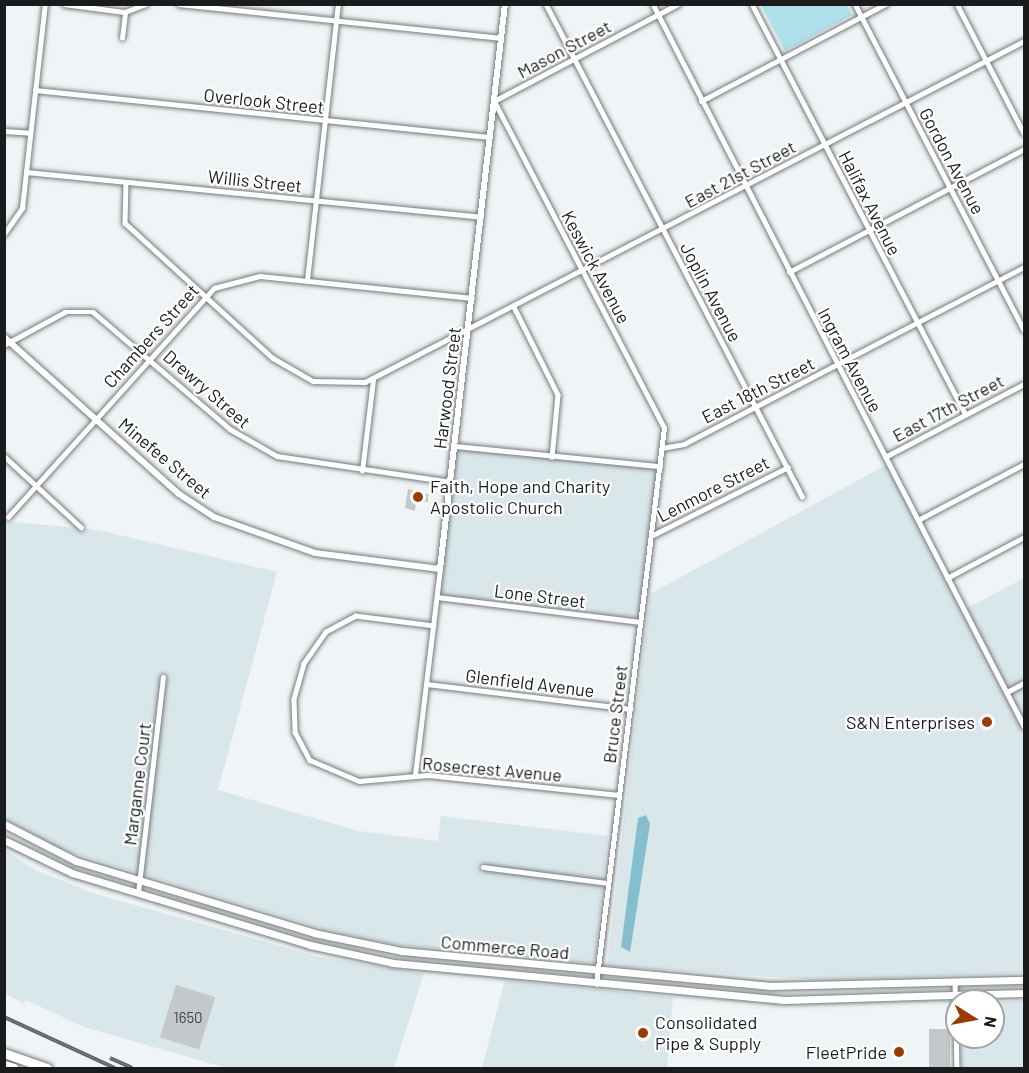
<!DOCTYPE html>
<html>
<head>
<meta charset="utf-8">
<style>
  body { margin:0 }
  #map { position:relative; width:1029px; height:1073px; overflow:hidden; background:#eff4f6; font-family:Barlow,sans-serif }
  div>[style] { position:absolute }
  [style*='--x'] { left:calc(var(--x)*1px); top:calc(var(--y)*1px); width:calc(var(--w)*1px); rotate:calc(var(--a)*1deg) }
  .built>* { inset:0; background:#d9e7ea; transform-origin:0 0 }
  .green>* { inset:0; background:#b1e0ed }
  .water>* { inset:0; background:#85bfcf }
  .building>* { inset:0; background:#c3c8ca; transform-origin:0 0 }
  .roads { filter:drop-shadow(0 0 2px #767b7c) drop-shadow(0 0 2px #767b7c) }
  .minor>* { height:4.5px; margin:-2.25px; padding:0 2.25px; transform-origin:2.25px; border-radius:2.25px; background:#fff }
  .tertiary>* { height:6px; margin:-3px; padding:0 3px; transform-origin:3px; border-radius:3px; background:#fff }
  .secondary>* { height:7px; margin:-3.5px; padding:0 3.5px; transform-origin:3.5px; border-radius:3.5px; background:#fff }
  .motorway>* { height:9px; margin:-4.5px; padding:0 4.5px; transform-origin:4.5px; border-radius:4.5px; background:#fff }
  .rail>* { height:4px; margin-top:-2px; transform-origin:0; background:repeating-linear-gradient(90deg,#fff 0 4.5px,#5f6263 0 9px); box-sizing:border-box; border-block:2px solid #5f6263 }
  .dots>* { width:16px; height:16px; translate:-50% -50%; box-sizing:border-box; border:3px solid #fff; border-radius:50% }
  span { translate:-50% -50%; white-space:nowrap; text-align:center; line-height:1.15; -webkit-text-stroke:4.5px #fff; paint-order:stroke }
  .number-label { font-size:15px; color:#444648 }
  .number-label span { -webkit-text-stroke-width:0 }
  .street-label { font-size:18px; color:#191b1c }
  .poi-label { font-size:18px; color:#191b1c }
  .left { translate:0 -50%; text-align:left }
  .right { translate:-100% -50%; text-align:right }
  .frame { position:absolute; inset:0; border:6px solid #191b1c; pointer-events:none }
  .north { position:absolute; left:945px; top:989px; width:60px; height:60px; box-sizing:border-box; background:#fff; border:2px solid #a3a4a4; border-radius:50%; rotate:101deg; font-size:16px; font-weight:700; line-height:24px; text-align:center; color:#191b1c }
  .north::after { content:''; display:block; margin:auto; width:21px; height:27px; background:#9d3a00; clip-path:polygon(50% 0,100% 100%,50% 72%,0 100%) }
</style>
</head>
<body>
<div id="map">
  <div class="built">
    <i style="left:455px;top:446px;width:206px;height:152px;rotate:6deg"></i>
    <i style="clip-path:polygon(886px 465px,962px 611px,1024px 578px,1024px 973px,818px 980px,607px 966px,650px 594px)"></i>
    <i style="clip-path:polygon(4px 521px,98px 530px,277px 572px,218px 790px,359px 831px,438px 841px,441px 816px,608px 836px,594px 964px,391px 944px,324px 929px,59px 849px,6px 819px)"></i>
    <i style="clip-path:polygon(5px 850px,35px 870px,96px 894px,319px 957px,424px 973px,394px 1068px,226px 1068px,84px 1027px,26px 1000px,23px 1004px,5px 993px)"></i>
    <i style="clip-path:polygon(505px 980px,673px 997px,667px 1068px,482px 1068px)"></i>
    <i style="clip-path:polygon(1024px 1001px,1024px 1068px,961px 1068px,960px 1037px,993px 1037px,993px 1002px)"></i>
  </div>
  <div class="green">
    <i style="clip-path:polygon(761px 5px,847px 5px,852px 15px,785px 51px)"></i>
  </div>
  <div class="water">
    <i style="clip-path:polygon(646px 815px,650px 824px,630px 952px,621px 947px,638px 818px)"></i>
  </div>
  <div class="building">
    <i style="clip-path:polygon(408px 489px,428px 494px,428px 502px,416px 501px,415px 511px,405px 508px)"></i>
    <i style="left:176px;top:985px;width:41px;height:55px;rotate:17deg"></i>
    <i style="left:929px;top:1029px;width:21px;height:39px"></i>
  </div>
  <div class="roads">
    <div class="minor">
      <i style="--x:64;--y:4;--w:62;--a:7.5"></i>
      <i style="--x:125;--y:12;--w:22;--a:-21"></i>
      <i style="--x:179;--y:4;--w:324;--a:6"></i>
      <i style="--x:546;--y:4;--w:555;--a:62.51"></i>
      <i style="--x:653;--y:4;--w:812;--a:62.8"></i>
      <i style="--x:752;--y:4;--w:462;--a:62.5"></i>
      <i style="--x:855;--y:4;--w:367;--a:62.6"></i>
      <i style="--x:957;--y:4;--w:145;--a:62.6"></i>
      <i style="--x:122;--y:38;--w:26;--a:-83"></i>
      <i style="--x:35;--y:90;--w:457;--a:5.9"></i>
      <i style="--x:701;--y:101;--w:209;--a:-27.7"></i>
      <i style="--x:4;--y:131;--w:26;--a:4"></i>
      <i style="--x:26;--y:172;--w:457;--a:5.6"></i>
      <i style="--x:126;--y:182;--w:41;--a:91.4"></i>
      <i style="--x:125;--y:223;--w:200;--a:42.4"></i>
      <i style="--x:273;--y:358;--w:46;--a:29.9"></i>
      <i style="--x:313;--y:381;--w:52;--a:1.1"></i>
      <i style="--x:365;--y:382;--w:742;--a:-27.36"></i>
      <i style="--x:4;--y:234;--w:32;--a:-55"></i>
      <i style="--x:22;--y:208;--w:205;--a:-83.6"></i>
      <i style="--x:789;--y:272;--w:265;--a:-27.6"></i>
      <i style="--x:307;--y:280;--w:278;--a:-83.6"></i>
      <i style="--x:514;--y:307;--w:98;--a:63.4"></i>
      <i style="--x:558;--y:395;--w:62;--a:95.5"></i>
      <i style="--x:4;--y:345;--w:69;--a:-28.4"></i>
      <i style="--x:65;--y:312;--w:28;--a:0"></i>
      <i style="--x:93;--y:312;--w:180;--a:40.5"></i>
      <i style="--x:230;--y:429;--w:54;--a:29.9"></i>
      <i style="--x:277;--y:456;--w:176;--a:8.5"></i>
      <i style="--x:455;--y:446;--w:206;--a:5.6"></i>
      <i style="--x:662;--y:448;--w:22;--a:-10"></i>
      <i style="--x:684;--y:444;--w:383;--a:-27.5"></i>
      <i style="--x:4;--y:456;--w:105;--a:42.7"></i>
      <i style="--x:885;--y:457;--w:157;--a:-27.7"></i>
      <i style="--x:362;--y:471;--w:92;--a:-83.1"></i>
      <i style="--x:8;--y:517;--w:308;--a:-48"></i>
      <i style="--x:214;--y:288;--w:48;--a:-14.6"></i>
      <i style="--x:260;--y:276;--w:213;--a:5.9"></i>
      <i style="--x:918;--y:520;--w:120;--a:-27.8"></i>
      <i style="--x:651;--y:536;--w:153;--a:-26.7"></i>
      <i style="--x:947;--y:578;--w:87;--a:-28"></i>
      <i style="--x:437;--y:597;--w:205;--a:7"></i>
      <i style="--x:434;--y:626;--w:79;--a:-172.7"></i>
      <i style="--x:356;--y:616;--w:34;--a:152"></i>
      <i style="--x:326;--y:632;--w:39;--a:125"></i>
      <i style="--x:304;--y:664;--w:37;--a:106"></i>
      <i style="--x:294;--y:700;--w:32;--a:88"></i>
      <i style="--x:295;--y:732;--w:32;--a:62"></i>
      <i style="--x:310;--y:760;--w:53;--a:23.2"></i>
      <i style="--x:359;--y:781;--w:69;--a:-5"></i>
      <i style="--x:428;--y:775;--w:192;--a:6"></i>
      <i style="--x:427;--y:684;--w:205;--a:7"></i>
      <i style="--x:1007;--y:692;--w:19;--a:-28"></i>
      <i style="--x:415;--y:775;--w:208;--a:-83.1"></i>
      <i style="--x:483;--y:867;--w:126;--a:7.3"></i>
      <i style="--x:138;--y:893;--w:217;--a:-83.4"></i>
      <i style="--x:955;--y:982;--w:86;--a:88.7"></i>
      <i style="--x:596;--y:984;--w:560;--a:-83.03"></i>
      <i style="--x:664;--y:428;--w:369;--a:-117.5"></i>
      <i style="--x:494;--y:101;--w:208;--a:-27.8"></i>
    </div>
    <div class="tertiary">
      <i style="--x:4;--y:337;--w:235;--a:41.9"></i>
      <i style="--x:179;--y:494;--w:42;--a:33.3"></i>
      <i style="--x:214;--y:517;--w:107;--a:19.6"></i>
      <i style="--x:315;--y:553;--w:126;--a:7.3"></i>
      <i style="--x:440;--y:569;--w:569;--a:-83.44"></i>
    </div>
    <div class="secondary">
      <i style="--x:4;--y:824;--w:81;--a:27.2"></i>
      <i style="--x:76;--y:861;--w:249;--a:16.8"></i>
      <i style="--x:314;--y:933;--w:90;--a:11.6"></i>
      <i style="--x:402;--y:951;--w:371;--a:5.4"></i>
      <i style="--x:771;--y:986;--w:253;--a:-1.4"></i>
      <i style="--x:4;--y:840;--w:76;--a:25.9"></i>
      <i style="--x:72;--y:873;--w:249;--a:16.8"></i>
      <i style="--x:310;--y:945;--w:85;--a:12.2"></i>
      <i style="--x:393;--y:963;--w:393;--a:5.4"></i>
      <i style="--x:784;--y:1000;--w:240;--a:-1.7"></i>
    </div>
    <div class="motorway">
      <i style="--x:4;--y:1053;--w:46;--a:19.2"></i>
      <i style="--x:4;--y:1065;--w:10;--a:17"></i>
    </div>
  </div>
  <div class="rail">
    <i style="--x:4;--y:1017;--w:122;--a:24.7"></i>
    <i style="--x:110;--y:1058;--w:24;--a:24"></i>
  </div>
  <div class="dots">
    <i style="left:418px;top:497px;background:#9d3a00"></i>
    <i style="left:987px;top:722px;background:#9d3a00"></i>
    <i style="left:643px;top:1033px;background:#9d3a00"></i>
    <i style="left:899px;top:1052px;background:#9d3a00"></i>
  </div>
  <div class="number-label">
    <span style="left:188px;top:1018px">1650</span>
  </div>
  <div class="street-label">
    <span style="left:564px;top:49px;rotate:-28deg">Mason Street</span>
    <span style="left:264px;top:101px;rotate:6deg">Overlook Street</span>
    <span style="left:952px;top:161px;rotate:62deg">Gordon Avenue</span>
    <span style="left:740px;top:174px;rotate:-28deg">East 21st Street</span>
    <span style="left:255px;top:181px;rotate:6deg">Willis Street</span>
    <span style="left:870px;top:203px;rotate:63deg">Halifax Avenue</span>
    <span style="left:596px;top:267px;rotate:62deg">Keswick Avenue</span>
    <span style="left:711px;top:292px;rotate:62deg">Joplin Avenue</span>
    <span style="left:151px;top:336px;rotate:-48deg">Chambers Street</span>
    <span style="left:850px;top:360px;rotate:62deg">Ingram Avenue</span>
    <span style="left:447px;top:388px;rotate:-83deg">Harwood Street</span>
    <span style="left:207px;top:389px;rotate:41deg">Drewry Street</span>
    <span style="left:758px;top:390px;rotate:-27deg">East 18th Street</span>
    <span style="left:948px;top:408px;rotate:-28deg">East 17th Street</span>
    <span style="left:165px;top:458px;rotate:40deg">Minefee Street</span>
    <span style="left:713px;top:489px;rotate:-27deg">Lenmore Street</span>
    <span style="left:540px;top:596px;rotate:7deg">Lone Street</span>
    <span style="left:530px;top:683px;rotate:7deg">Glenfield Avenue</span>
    <span style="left:615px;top:714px;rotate:-83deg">Bruce Street</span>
    <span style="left:492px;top:769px;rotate:5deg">Rosecrest Avenue</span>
    <span style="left:137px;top:784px;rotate:-83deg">Marganne Court</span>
    <span style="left:505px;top:947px;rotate:5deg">Commerce Road</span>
  </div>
  <div class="poi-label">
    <span class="left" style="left:430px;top:497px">Faith, Hope and Charity<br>Apostolic Church</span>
    <span class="right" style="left:975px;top:722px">S&amp;N Enterprises</span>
    <span class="left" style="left:655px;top:1033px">Consolidated<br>Pipe &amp; Supply</span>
    <span class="right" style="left:887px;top:1052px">FleetPride</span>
  </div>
  <div class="frame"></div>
  <div class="north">N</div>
</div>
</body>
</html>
